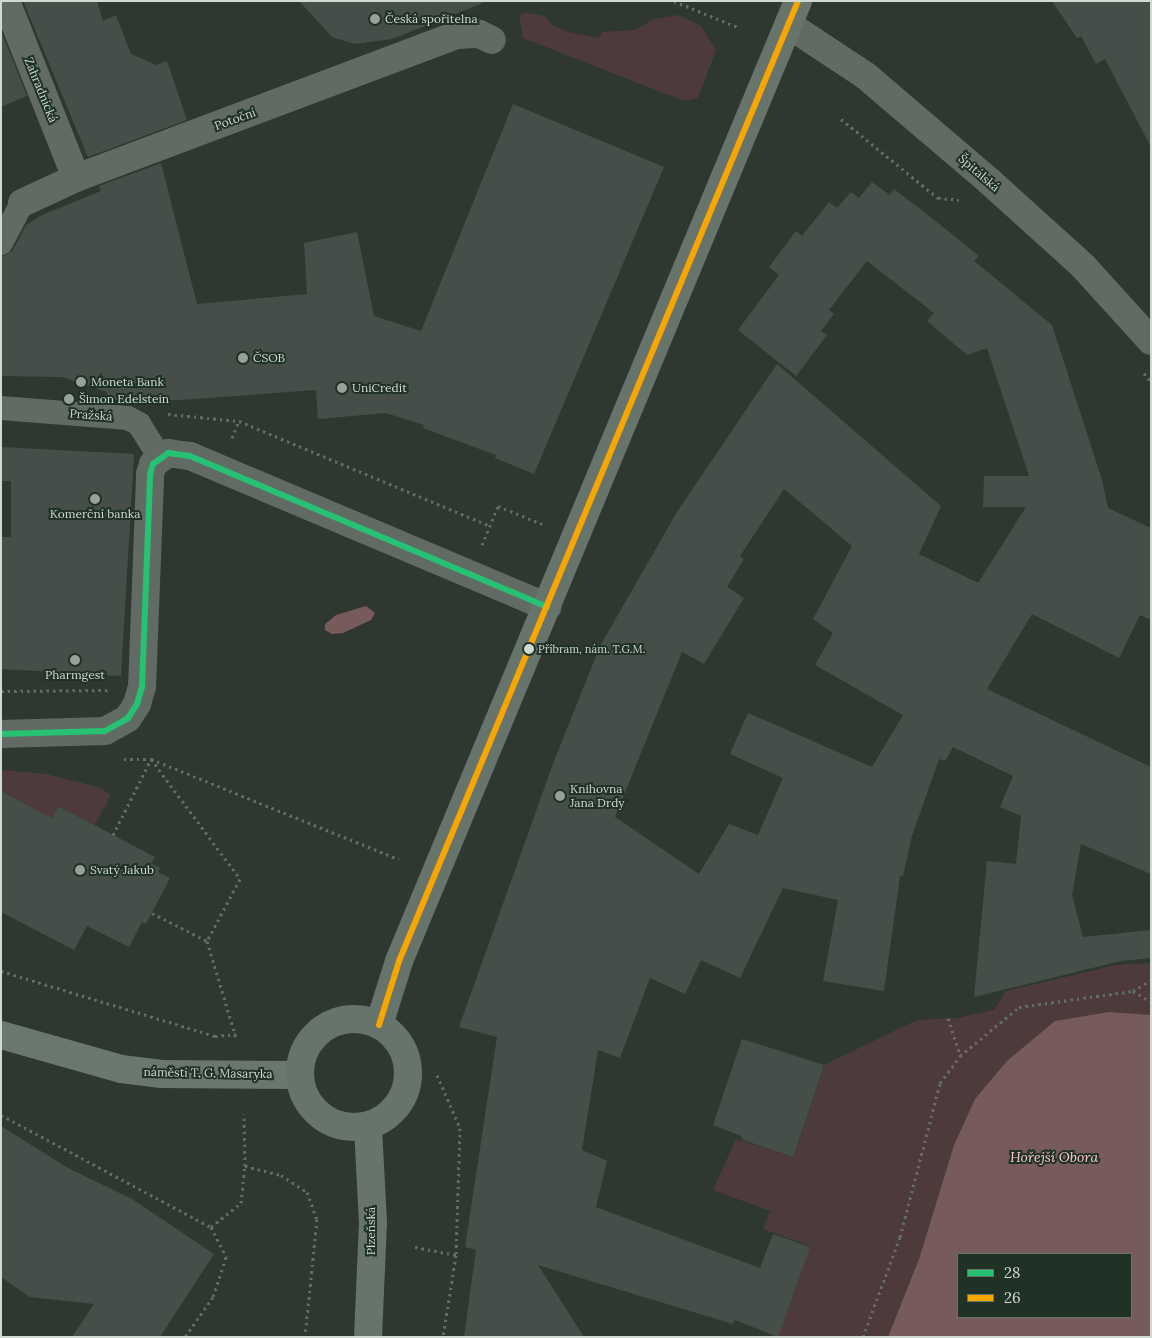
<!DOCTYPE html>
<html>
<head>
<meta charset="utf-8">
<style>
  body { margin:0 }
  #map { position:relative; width:1152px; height:1338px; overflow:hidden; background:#2e3831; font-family:Lora,serif }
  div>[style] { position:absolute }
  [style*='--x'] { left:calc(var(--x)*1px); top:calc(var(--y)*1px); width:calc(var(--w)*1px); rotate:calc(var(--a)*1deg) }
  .green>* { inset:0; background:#4d3b3b }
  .water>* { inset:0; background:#775b5b }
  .building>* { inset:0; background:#464e49 }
  .path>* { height:3px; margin-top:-1.5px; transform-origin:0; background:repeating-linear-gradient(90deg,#636c66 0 2.5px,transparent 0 6.5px) }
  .pedestrian>* { height:24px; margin:-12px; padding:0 12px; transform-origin:12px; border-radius:12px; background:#616b64 }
  .minor>* { height:28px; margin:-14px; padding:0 14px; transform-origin:14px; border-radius:14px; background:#616b64 }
  .secondary>* { height:28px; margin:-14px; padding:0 14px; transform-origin:14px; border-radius:14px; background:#6a776e }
  .primary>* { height:28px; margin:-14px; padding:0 14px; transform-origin:14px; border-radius:14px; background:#67746b }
  .primary>.ring { margin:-14px; padding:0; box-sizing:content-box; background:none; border:28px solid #67746b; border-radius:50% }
  .bus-1>* { height:6px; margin:-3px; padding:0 3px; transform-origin:3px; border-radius:3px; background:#26c172 }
  .bus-2>* { height:6px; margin:-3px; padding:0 3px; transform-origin:3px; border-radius:3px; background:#f7a600 }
  .dots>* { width:14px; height:14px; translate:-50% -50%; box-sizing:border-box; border:2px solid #203125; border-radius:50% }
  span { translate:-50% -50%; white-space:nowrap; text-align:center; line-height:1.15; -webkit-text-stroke:4px #203125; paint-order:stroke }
  .bus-label { font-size:11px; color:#cfdad2 }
  .left { translate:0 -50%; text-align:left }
  .poi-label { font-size:12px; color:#cfdad2 }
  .street-label { font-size:12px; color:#cfdad2 }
  .water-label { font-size:14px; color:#fbcacb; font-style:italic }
  .frame { position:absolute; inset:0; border:2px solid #cfdad2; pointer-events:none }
  .legend { position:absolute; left:957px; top:1253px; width:175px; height:65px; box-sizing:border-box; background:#203125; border:1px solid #66756a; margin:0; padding:6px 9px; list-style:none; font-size:15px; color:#cfdad2 }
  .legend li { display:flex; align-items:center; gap:10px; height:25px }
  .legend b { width:25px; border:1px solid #66756a }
</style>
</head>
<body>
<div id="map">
  <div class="green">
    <i style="clip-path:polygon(527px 13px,544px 16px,554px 26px,568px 32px,599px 38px,602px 32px,635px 30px,654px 19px,679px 15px,701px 26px,716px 50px,698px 98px,684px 101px,523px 38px,519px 15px)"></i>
    <i style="clip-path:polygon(1px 770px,46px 774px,98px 787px,111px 795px,95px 825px,58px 806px,52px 818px,1px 791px)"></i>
    <i style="clip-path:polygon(1151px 963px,1151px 1015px,1109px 1012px,975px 1099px,954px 1145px,919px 1259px,888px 1337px,774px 1337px,810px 1246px,763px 1229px,770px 1211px,713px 1190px,736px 1139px,793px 1157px,824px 1065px,917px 1020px,957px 1018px,994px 1010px,1006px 991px,1116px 965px)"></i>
  </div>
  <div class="water">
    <i style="clip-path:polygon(366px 606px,375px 613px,371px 620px,343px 633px,332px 634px,325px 630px,325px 624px,336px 615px)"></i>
    <i style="clip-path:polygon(evenodd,1109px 1012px,1151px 1015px,1151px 1337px,888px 1337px,919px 1259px,954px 1145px,975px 1099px,1007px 1061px,1055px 1021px,1109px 1012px,958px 1254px,1131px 1254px,1131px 1317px,958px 1317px,958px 1254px)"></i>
  </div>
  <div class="building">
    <i style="clip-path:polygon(23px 1px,97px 1px,103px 21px,116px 15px,131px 54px,156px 65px,167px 61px,187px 120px,88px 157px)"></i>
    <i style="clip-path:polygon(299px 1px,482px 1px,483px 3px,392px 39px,355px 44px,332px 37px)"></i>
    <i style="clip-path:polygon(1052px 1px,1151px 1px,1151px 147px,1105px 59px,1096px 64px,1081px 36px,1077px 38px)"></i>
    <i style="clip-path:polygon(1px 31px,27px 96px,1px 107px)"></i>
    <i style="clip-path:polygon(513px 104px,664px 167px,534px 474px,495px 458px,496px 455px,423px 428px,424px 425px,386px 413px,318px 419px,316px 390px,179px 400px,108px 400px,107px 392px,62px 377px,1px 376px,2px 257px,13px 250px,26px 225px,42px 215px,101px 191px,99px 186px,161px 163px,197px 304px,307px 294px,304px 243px,357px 232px,374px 316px,421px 331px)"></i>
    <i style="clip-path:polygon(evenodd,872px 182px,890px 195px,894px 189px,928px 215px,979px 256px,974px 261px,1052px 325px,1102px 480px,1108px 508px,1151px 528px,1151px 620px,1140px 615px,1119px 658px,1032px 614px,987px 689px,1151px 767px,1151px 874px,1081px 844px,1072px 895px,1083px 937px,1151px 930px,1151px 958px,1121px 961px,974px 997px,987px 861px,1016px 864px,1021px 816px,1000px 807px,1013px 776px,953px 747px,945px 761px,939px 759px,912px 836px,903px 876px,900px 876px,884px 991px,823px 981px,838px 900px,783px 888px,740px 978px,701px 960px,685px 994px,650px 978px,620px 1058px,598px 1050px,582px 1150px,607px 1161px,596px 1207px,760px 1268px,773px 1234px,810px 1247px,778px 1337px,735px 1320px,733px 1324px,538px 1265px,584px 1337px,464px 1337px,476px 1250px,465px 1247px,497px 1037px,459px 1027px,554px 761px,600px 646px,677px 512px,777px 364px,941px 506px,919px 554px,978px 583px,1026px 507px,983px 507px,984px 476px,1029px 476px,987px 348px,967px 355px,927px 321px,934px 313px,867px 261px,829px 310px,834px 314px,821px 331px,827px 335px,796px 376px,738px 330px,779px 275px,769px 267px,796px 231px,802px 236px,829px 202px,837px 208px,851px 192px,859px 198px,872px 182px,784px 489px,852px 546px,813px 619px,833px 633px,815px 665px,903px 715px,872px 767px,748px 713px,730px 754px,783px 778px,758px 835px,729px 824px,699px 874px,615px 817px,682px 652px,704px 664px,744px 598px,727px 587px,744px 559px,740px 556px,784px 489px)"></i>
    <i style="clip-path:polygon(1px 447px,134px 454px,121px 676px,1px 669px,1px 537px,11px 537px,11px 481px,1px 481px)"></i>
    <i style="clip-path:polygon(1px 791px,52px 818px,58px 806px,155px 857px,151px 863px,160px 868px,158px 872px,170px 878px,146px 924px,142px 922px,129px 947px,87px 926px,74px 950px,1px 912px)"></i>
    <i style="clip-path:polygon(742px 1039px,824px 1065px,793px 1157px,743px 1140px,741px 1136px,713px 1125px)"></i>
    <i style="clip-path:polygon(1px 1126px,68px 1168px,132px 1199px,214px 1254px,160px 1337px,72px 1337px,94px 1304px,30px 1297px,1px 1277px)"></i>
  </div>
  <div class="path">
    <i style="--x:674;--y:1;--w:68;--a:22.4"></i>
    <i style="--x:841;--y:119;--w:125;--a:39.2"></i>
    <i style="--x:938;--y:198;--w:21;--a:5"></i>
    <i style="--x:1144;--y:373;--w:11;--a:52"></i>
    <i style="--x:168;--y:414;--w:71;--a:5.6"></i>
    <i style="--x:239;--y:421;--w:272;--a:22.7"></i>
    <i style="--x:232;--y:438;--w:18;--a:-68"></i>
    <i style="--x:482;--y:545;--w:42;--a:-67.7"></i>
    <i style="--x:498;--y:506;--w:48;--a:22.2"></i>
    <i style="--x:1;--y:691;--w:107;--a:-0.5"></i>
    <i style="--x:124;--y:759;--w:27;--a:0"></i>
    <i style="--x:151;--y:759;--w:267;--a:22"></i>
    <i style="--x:151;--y:759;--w:149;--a:53.4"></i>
    <i style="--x:240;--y:879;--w:70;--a:118"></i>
    <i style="--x:207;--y:941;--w:104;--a:73.3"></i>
    <i style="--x:113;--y:835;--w:85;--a:-63.4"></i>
    <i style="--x:152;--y:913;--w:62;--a:27"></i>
    <i style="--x:1;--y:971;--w:224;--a:16.9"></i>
    <i style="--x:215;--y:1036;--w:21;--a:-5"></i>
    <i style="--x:1133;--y:991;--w:21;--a:-31"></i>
    <i style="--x:948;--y:1018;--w:40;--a:72"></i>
    <i style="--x:437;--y:1075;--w:58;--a:66.5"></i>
    <i style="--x:460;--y:1128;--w:127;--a:91.8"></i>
    <i style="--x:1;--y:1115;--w:238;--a:28.1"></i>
    <i style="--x:211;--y:1227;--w:34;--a:63"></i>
    <i style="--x:226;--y:1257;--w:42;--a:108"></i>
    <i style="--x:213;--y:1297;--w:49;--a:125"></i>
    <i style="--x:245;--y:1166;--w:37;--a:14"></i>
    <i style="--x:281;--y:1175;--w:31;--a:33"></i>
    <i style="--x:307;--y:1192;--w:29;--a:70"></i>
    <i style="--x:317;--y:1219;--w:119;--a:95.8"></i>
    <i style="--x:211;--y:1227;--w:38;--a:-39"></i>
    <i style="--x:241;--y:1203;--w:37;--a:-84"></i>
    <i style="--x:245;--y:1166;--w:52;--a:-91.1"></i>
    <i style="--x:415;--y:1247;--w:42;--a:11"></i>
    <i style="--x:456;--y:1255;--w:83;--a:99"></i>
    <i style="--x:863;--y:1337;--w:107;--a:-69.7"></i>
    <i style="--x:900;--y:1237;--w:159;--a:-75.4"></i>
    <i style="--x:940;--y:1083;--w:34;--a:-53"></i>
    <i style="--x:960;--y:1056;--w:77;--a:-39.7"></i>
    <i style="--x:1019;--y:1007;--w:115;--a:-8"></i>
    <i style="--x:1133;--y:991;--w:21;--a:31"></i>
  </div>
  <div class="pedestrian">
    <i style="--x:1;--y:243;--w:45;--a:-62.3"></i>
    <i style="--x:1;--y:408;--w:127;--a:4.5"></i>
    <i style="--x:128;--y:418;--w:13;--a:29"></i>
    <i style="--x:139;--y:424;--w:40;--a:58"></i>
  </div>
  <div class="minor">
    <i style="--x:6;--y:1;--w:190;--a:68.4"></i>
    <i style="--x:789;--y:25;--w:92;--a:33.5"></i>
    <i style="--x:866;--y:76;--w:162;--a:40.5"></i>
    <i style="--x:989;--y:181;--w:127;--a:42.1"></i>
    <i style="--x:1083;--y:266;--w:101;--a:47.8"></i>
    <i style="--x:22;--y:203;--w:60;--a:-24.8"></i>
    <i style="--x:76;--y:178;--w:407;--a:-20.6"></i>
    <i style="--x:457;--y:35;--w:22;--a:-3"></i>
    <i style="--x:479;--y:34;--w:14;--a:25"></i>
    <i style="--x:1;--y:734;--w:104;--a:-1.7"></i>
    <i style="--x:105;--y:731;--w:26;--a:-29"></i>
    <i style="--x:128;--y:718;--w:17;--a:-57"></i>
    <i style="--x:137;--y:704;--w:18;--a:-74"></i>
    <i style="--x:142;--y:687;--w:213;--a:-87.8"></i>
    <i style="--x:150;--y:474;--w:10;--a:-73"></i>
    <i style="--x:153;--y:464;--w:19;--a:-36"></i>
    <i style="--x:168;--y:453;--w:22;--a:8"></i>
    <i style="--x:190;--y:456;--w:388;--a:22.9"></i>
  </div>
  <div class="secondary">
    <i style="--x:1;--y:1035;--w:125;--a:15.8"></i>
    <i style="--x:121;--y:1069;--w:41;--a:7"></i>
    <i style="--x:162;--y:1074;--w:138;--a:0.4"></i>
  </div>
  <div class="primary">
    <i class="ring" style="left:300px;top:1019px;width:80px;height:80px"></i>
    <i style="--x:379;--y:1025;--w:67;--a:-72.6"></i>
    <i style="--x:399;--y:961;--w:1040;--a:-67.43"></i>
    <i style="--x:368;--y:1337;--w:114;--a:-87.5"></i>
    <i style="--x:373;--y:1223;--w:97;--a:-93"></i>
  </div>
  <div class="bus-1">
    <i style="--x:1;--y:734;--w:104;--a:-1.7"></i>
    <i style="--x:105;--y:731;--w:26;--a:-29"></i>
    <i style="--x:128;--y:718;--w:17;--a:-57"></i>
    <i style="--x:137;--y:704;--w:18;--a:-74"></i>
    <i style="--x:142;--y:687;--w:213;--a:-87.8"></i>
    <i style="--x:150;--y:474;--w:10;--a:-73"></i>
    <i style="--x:153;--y:464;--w:19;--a:-36"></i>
    <i style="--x:168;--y:453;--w:22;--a:8"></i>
    <i style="--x:190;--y:456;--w:388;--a:22.9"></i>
  </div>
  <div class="bus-2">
    <i style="--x:379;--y:1025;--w:67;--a:-72.6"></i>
    <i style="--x:399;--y:961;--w:1040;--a:-67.43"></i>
  </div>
  <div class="dots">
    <i style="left:375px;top:19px;background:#97a19a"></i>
    <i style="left:243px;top:358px;background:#97a19a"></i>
    <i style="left:81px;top:382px;background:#97a19a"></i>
    <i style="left:342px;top:388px;background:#97a19a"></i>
    <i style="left:69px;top:399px;background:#97a19a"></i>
    <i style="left:95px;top:499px;background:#97a19a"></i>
    <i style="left:529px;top:649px;background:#cfdad2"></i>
    <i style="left:75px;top:660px;background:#97a19a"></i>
    <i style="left:560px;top:796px;background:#97a19a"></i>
    <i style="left:80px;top:870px;background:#97a19a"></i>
  </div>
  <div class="bus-label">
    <span class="left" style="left:538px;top:649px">Příbram, nám. T.G.M.</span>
  </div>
  <div class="poi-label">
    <span class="left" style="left:385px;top:19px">Česká spořitelna</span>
    <span class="left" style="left:253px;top:358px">ČSOB</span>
    <span class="left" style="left:91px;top:382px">Moneta Bank</span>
    <span class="left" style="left:352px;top:388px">UniCredit</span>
    <span class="left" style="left:79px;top:399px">Šimon Edelstein</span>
    <span style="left:95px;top:514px">Komerční banka</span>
    <span style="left:75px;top:675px">Pharmgest</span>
    <span class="left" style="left:570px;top:796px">Knihovna<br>Jana Drdy</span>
    <span class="left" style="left:90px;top:870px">Svatý Jakub</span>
  </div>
  <div class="street-label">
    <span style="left:41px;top:90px;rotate:68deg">Zahradnická</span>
    <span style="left:235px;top:119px;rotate:-20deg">Potoční</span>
    <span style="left:979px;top:173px;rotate:41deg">Špitálská</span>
    <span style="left:91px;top:415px;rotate:4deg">Pražská</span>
    <span style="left:208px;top:1073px;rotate:1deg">náměstí T. G. Masaryka</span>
    <span style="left:371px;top:1231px;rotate:-90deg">Plzeňská</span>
  </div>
  <div class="water-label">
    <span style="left:1054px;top:1157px">Hořejší Obora</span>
  </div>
  <div class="frame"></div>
  <ul class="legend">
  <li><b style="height:6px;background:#26c172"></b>28</li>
  <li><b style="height:6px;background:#f7a600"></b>26</li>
  </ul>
</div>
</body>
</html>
